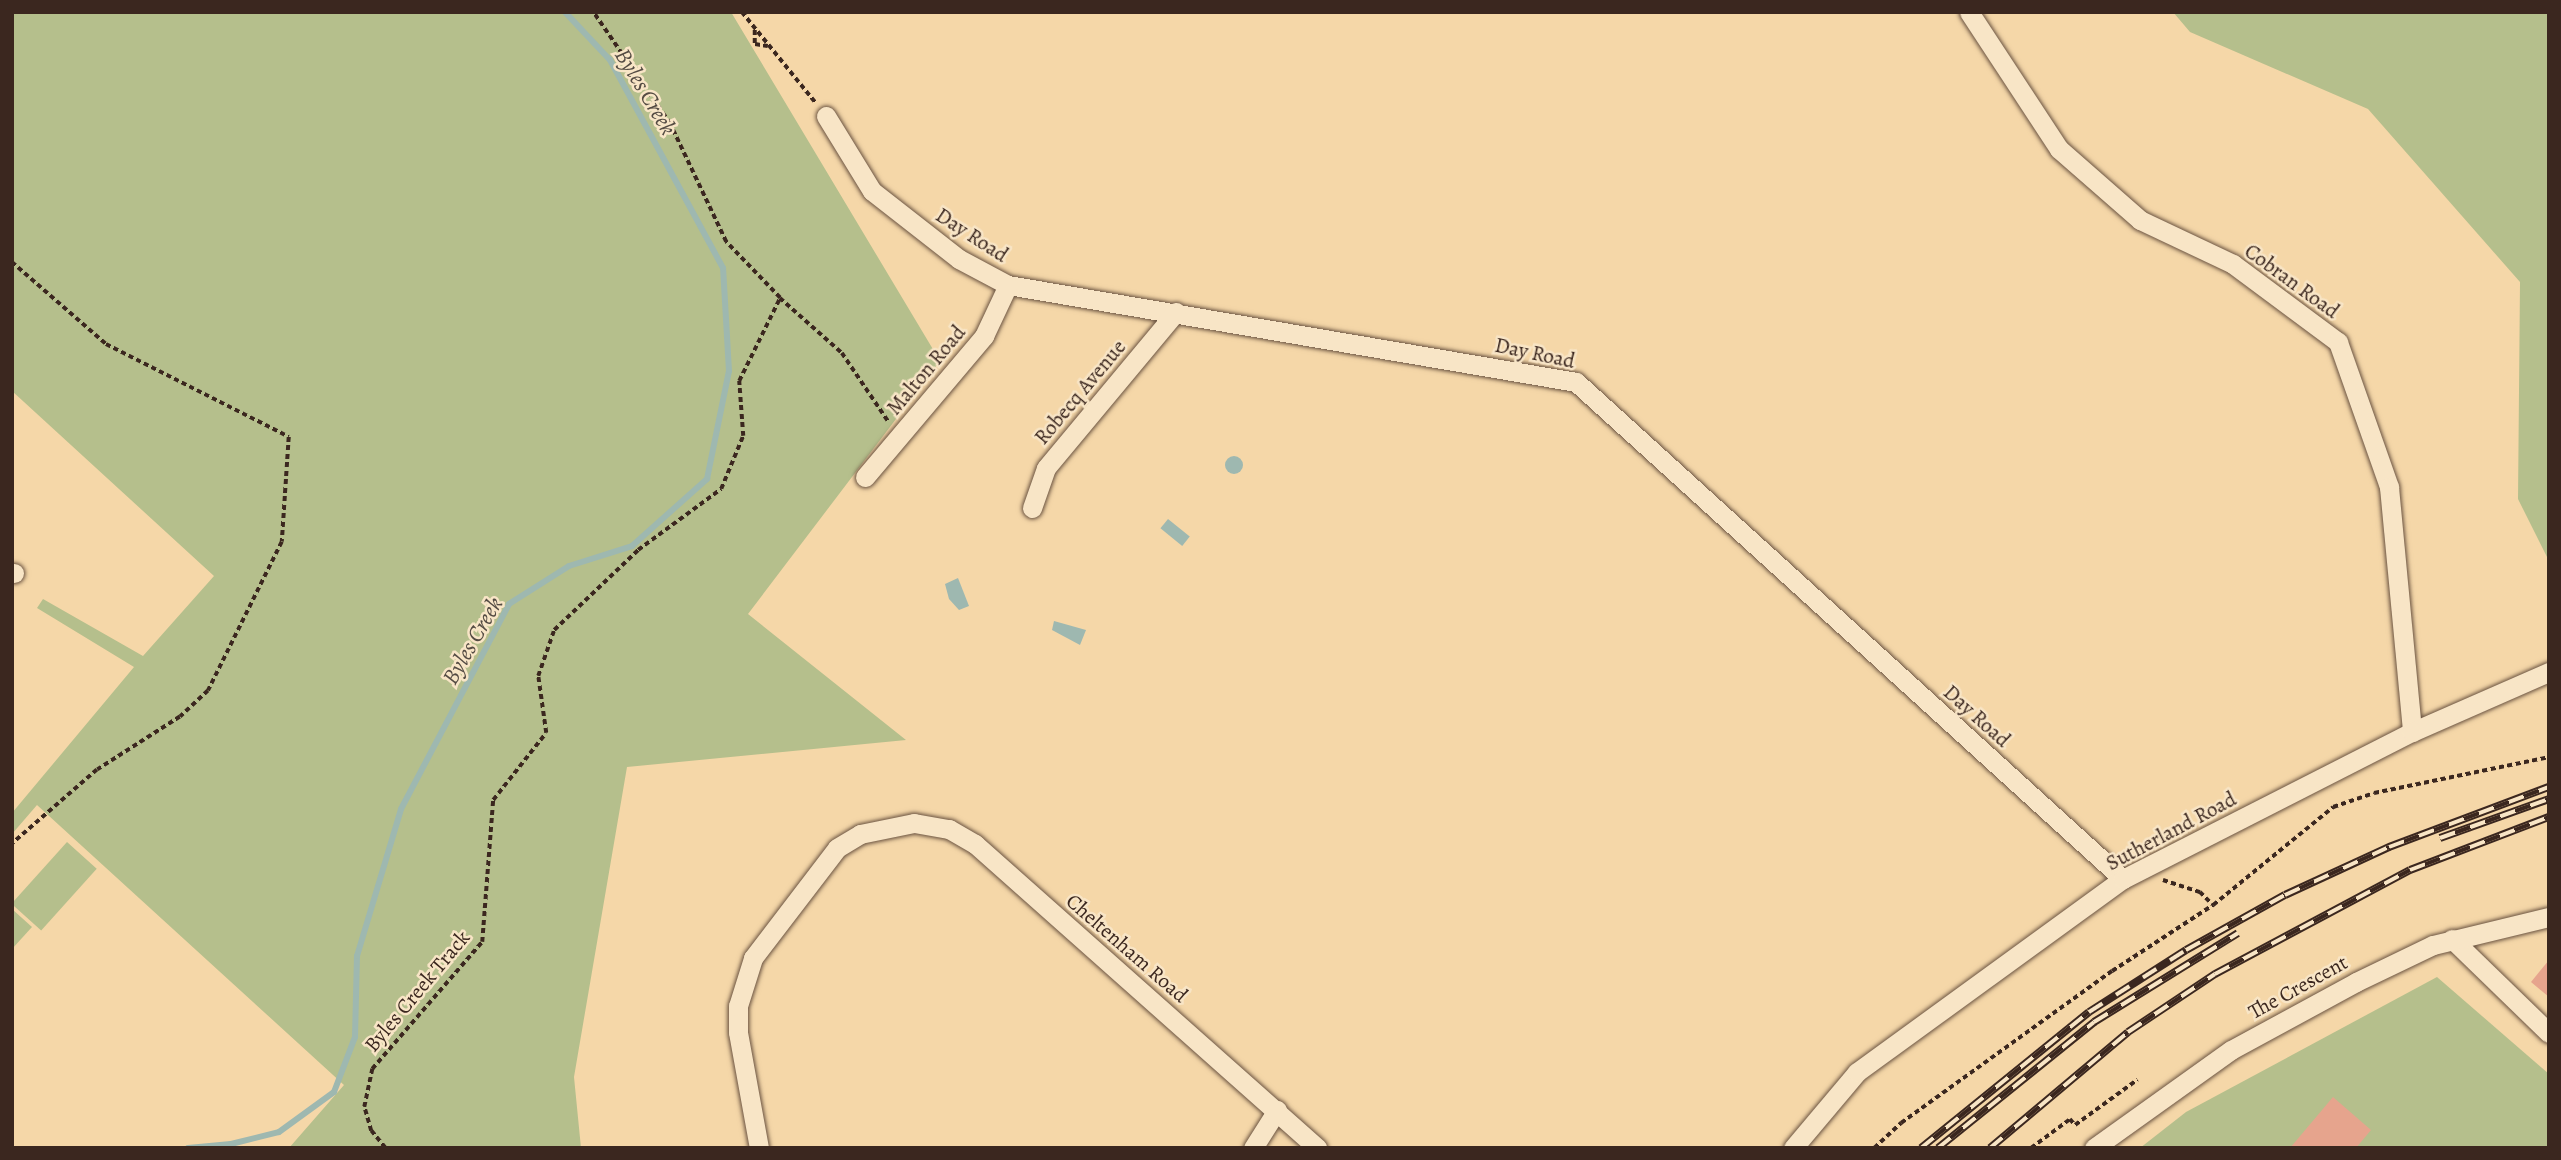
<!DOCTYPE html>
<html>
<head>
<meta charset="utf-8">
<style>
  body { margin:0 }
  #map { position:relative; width:2561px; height:1160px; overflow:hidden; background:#f5d7a8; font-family:Alegreya,serif }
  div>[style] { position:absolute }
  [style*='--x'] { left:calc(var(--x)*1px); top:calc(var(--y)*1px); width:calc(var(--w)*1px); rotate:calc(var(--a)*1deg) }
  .green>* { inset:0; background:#b5bf8c; transform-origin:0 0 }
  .water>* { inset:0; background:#9eb8b0; transform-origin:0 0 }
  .round { border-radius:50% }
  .stream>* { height:6px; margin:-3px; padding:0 3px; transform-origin:3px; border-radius:3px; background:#9eb8b0 }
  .building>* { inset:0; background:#e6a48d }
  .path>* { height:3.5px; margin-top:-1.75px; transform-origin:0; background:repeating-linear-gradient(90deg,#3b271f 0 5px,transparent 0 8.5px) }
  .roads { filter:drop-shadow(0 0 2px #6a5341) drop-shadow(0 0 2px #6a5341) }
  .street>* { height:19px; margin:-9.5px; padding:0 9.5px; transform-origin:9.5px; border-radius:9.5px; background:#f8e5c6 }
  .rail>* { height:8px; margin-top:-4px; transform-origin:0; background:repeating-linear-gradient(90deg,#f8e5c6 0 16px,#3b271f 0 32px); box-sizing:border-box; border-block:2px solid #3b271f }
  span { translate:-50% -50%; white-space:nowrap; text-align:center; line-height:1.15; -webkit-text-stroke:5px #f8e5c6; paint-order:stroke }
  .street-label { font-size:21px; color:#3b271f }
  .water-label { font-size:23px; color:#544b43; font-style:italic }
  .frame { position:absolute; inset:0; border:14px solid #3b271f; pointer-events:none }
</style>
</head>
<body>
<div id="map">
  <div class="green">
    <i style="clip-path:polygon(12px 12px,731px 12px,940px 361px,748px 614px,906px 740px,627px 767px,574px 1077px,581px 1148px,289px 1148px,344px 1085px,37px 805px,12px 834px,12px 813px,134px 667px,37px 608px,43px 599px,143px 656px,214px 576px,12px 391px)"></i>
    <i style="clip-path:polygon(2173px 12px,2549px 12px,2549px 561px,2518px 499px,2520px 282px,2368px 109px,2190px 32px)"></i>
    <i style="left:67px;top:842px;width:40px;height:83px;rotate:42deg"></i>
    <i style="clip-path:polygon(12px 909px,32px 927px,12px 949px)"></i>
    <i style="clip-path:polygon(2437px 977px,2549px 1074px,2549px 1148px,2140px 1148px,2186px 1112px)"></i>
  </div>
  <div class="water">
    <i class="round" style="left:1225px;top:456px;width:18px;height:18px"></i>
    <i style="left:1168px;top:519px;width:28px;height:12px;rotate:39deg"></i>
    <i style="clip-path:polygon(958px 578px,969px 606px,959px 610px,949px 599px,945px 584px)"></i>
    <i style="clip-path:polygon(1054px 621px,1086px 630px,1080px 645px,1052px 630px)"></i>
  </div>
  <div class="stream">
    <i style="--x:188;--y:1148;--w:43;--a:-5.3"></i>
    <i style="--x:231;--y:1144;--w:49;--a:-14"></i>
    <i style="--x:279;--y:1132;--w:68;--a:-36"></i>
    <i style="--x:334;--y:1092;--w:59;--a:-69.1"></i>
    <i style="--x:355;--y:1037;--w:81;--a:-88.6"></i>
    <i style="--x:357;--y:956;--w:153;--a:-73.3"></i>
    <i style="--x:401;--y:809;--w:232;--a:-62.2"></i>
    <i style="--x:509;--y:604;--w:71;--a:-32.3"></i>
    <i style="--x:569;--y:566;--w:66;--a:-17.6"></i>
    <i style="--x:632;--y:546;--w:101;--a:-41.8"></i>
    <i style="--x:707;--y:479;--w:110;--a:-78.5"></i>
    <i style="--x:729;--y:371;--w:103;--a:-93.3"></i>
    <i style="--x:723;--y:268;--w:237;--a:-118.5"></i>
    <i style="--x:610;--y:60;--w:66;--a:-133.2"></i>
  </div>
  <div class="building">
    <i style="clip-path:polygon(2549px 960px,2549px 997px,2531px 982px)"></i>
    <i style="clip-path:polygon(2333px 1097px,2371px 1130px,2356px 1148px,2290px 1148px)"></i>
  </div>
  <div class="path">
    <i style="--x:742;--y:12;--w:117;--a:50.9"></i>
    <i style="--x:755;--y:30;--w:14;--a:90"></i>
    <i style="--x:755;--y:44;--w:13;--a:9"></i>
    <i style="--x:12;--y:262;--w:125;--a:41.1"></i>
    <i style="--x:106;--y:344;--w:205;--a:26.9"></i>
    <i style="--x:289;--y:437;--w:105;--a:93.8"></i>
    <i style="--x:282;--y:542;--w:166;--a:116.4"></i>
    <i style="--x:208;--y:691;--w:38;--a:137"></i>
    <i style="--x:180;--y:717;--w:98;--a:147.4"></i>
    <i style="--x:97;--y:770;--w:113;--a:139"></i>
    <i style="--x:780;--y:298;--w:83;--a:41.6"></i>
    <i style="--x:842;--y:353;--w:82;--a:55.9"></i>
    <i style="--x:2163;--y:880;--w:39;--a:18"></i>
    <i style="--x:2200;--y:892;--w:18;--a:45"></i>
    <i style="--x:385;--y:1148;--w:22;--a:-129"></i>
    <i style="--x:371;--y:1131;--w:25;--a:-106"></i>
    <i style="--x:364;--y:1107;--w:39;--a:-78"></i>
    <i style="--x:372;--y:1069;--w:168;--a:-49.1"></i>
    <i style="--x:482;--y:942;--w:142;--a:-85.6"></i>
    <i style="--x:493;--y:800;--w:85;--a:-51.7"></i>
    <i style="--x:546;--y:733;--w:58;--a:-98"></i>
    <i style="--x:538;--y:676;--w:49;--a:-70.8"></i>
    <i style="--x:554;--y:630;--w:116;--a:-43.6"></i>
    <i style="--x:638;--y:550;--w:103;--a:-36.3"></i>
    <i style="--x:721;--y:489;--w:57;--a:-67.5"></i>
    <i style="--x:743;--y:436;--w:55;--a:-94.2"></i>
    <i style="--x:739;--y:381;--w:93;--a:-63.7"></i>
    <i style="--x:780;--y:298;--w:78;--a:-134"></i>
    <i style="--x:726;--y:242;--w:131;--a:-115.4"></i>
    <i style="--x:670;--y:124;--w:136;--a:-124.5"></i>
    <i style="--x:1874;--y:1148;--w:37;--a:-43"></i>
    <i style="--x:1901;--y:1123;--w:260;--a:-35.8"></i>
    <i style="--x:2112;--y:971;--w:121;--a:-33.2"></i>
    <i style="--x:2213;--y:905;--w:155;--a:-39.2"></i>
    <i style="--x:2333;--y:807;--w:43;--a:-18.9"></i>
    <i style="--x:2374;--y:793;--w:179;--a:-11.6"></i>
    <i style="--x:2031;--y:1148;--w:49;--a:-36.6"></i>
    <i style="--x:2070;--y:1119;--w:8;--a:50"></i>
    <i style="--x:2075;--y:1125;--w:77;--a:-36"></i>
  </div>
  <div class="roads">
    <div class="street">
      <i style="--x:1969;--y:12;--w:164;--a:56.7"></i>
      <i style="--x:2059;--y:149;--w:108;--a:41.2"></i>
      <i style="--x:2140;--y:220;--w:103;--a:25.3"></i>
      <i style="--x:2233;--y:264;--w:131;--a:36.6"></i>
      <i style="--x:2338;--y:342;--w:154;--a:70.6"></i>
      <i style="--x:2389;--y:487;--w:246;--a:84.6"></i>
      <i style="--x:826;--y:116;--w:88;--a:58.5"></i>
      <i style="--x:872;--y:191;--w:110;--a:38"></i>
      <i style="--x:959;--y:259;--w:55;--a:28"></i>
      <i style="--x:1008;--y:285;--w:576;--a:9.69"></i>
      <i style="--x:1576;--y:382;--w:739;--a:42.26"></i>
      <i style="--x:865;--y:477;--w:185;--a:-49.8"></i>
      <i style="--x:984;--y:336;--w:56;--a:-64.8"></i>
      <i style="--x:1032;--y:508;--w:42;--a:-70.7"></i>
      <i style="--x:1046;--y:468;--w:203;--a:-50.2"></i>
      <i style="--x:12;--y:573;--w:2;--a:0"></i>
      <i style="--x:2452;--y:939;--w:135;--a:44.1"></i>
      <i style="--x:759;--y:1148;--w:118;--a:-100.3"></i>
      <i style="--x:738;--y:1032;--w:26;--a:-90"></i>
      <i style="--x:738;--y:1006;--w:50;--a:-72.6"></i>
      <i style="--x:753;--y:958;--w:138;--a:-52.6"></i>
      <i style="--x:837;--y:848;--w:27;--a:-31"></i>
      <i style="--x:860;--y:834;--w:55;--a:-11.5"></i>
      <i style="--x:914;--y:823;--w:36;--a:10"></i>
      <i style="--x:949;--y:829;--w:30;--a:30"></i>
      <i style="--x:975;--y:844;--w:458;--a:41.6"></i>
      <i style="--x:1253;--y:1148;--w:45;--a:-57.7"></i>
      <i style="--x:1793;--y:1148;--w:99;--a:-49.9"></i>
      <i style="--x:1857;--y:1072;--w:329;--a:-36"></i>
      <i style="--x:2123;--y:879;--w:324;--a:-27"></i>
      <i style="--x:2412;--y:732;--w:150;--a:-23.7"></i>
      <i style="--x:2094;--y:1148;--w:168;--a:-35.6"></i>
      <i style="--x:2231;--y:1050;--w:142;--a:-28.5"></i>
      <i style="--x:2356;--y:982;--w:85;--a:-25.7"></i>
      <i style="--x:2433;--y:945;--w:119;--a:-13.6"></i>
    </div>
  </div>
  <div class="rail">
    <i style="--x:2440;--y:838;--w:116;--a:-19.7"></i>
    <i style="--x:1921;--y:1148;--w:216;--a:-39"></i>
    <i style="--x:2089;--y:1012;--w:115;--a:-32.6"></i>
    <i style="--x:2186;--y:950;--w:113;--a:-29.1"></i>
    <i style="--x:2285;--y:895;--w:115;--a:-24.8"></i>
    <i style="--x:2389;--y:847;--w:171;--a:-20.6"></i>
    <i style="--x:1938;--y:1148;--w:201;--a:-38.9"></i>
    <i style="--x:2094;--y:1022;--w:169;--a:-31.7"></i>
    <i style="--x:1990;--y:1148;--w:180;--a:-40"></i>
    <i style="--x:2128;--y:1032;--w:105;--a:-33.7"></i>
    <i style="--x:2215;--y:974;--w:221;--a:-28.1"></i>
    <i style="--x:2410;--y:870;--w:149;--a:-20.9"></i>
  </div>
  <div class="street-label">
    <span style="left:972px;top:235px;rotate:33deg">Day Road</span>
    <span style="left:2292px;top:281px;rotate:36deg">Cobran Road</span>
    <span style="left:1535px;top:353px;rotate:12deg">Day Road</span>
    <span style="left:926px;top:370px;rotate:-50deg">Malton Road</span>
    <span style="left:1080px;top:392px;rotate:-50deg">Robecq Avenue</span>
    <span style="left:1977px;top:716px;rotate:42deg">Day Road</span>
    <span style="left:2171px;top:831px;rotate:-28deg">Sutherland Road</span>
    <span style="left:1127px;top:948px;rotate:41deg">Cheltenham Road</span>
    <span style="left:2298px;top:987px;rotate:-29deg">The Crescent</span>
    <span style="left:417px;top:991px;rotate:-50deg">Byles Creek Track</span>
  </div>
  <div class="water-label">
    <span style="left:645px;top:92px;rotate:59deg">Byles Creek</span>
    <span style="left:473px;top:641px;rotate:-60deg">Byles Creek</span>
  </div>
  <div class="frame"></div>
</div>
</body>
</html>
